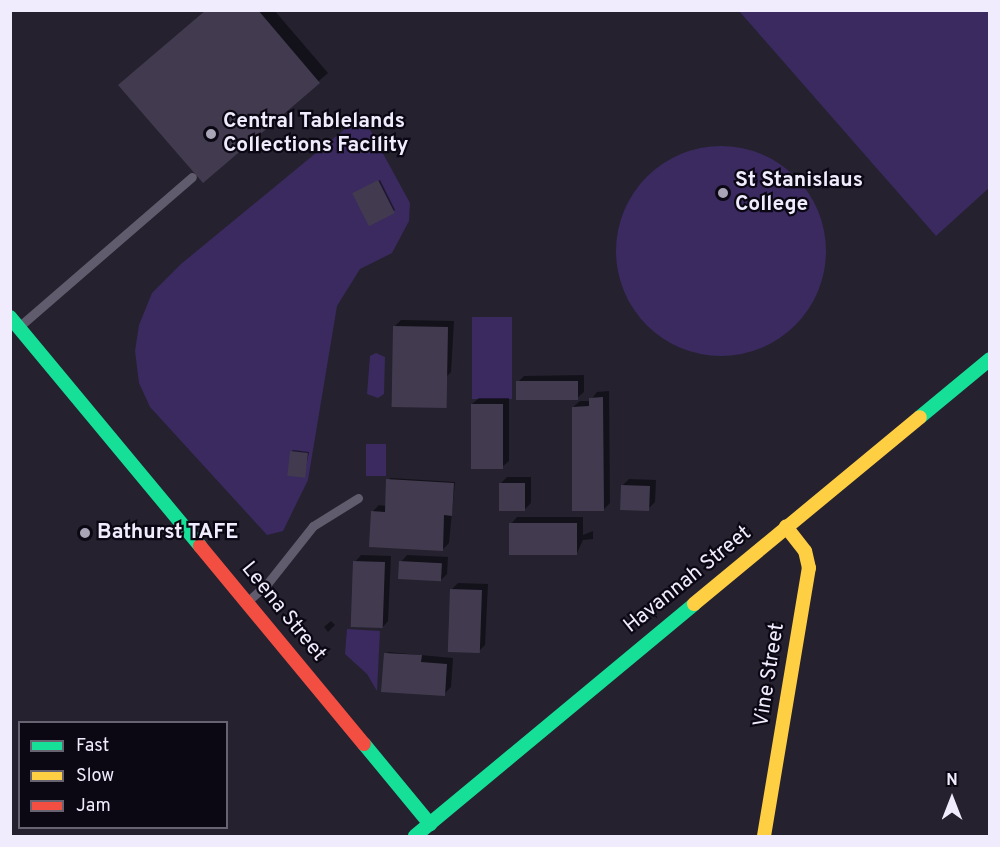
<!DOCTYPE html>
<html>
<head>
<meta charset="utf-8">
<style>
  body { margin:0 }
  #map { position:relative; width:1000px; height:847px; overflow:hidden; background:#25212f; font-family:Overpass,sans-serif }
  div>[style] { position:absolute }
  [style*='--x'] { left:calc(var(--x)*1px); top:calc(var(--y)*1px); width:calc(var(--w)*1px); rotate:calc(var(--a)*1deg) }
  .green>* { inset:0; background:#3a2a5f; transform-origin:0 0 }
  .round { border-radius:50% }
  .shadow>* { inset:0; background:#0007 }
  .building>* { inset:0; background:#423b50; transform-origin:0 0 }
  .lane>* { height:9px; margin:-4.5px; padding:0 4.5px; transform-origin:4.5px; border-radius:4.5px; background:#605c6d }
  .fast>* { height:14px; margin:-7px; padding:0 7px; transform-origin:7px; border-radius:7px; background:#16e098 }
  .slow>* { height:14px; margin:-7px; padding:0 7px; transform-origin:7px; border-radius:7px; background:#ffcf43 }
  .jam>* { height:14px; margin:-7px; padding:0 7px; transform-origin:7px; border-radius:7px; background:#f24e42 }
  .dots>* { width:16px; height:16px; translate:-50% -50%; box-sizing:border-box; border:3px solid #0b0813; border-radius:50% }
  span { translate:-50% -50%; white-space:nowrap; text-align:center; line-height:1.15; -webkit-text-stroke:4.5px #0b0813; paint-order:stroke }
  .poi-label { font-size:21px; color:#f0ecfe; font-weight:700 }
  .left { translate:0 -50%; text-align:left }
  .street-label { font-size:21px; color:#f0ecfe }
  .frame { position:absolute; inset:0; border:12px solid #f0ecfe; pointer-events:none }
  .legend { position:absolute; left:18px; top:721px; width:210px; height:108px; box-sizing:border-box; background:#0b0813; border:2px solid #676371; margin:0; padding:8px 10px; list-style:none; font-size:18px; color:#f0ecfe }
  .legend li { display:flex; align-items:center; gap:12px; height:30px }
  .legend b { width:30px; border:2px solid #676371 }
  .north { position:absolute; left:922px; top:769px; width:60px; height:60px; -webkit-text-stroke:4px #0b0813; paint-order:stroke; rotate:0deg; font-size:16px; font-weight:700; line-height:24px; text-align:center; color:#f0ecfe }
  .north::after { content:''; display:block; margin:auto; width:21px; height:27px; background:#f0ecfe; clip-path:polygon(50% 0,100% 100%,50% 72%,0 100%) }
</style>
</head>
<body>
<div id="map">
  <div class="green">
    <i style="clip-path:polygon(739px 11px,989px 11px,989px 188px,936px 236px)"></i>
    <i style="clip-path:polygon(362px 115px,410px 203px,409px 221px,392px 253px,360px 269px,337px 306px,308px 480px,283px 531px,267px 535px,150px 407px,139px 383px,135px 351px,139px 325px,152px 293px,181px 264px)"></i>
    <i class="round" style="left:616px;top:146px;width:210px;height:210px"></i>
    <i style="left:472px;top:317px;width:40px;height:82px"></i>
    <i style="clip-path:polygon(376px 353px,385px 357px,384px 394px,378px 398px,367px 394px,370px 356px)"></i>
    <i style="left:366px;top:444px;width:20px;height:32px"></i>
    <i style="clip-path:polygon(347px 629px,380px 631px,377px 691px,367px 674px,345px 654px)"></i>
  </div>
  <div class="shadow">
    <i style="clip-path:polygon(206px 10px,274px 10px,328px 73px,203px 181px)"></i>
    <i style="clip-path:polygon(380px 180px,395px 210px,394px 211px,356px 192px)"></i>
    <i style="clip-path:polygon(401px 320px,454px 321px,451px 372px,446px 377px,444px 407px,394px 327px)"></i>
    <i style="clip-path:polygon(584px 375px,584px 392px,577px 398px,518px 382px,524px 376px)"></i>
    <i style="clip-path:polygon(609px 391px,610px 503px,603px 510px,573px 407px,580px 401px,590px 401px,597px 392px)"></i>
    <i style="clip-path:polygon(479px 398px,509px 398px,509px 461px,502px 467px,472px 404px)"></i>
    <i style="clip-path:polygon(293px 450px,309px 452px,304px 477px,291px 452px)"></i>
    <i style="clip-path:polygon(507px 477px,531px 477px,531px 503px,524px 510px,501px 483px)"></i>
    <i style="clip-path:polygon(390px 478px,455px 482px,449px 543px,443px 549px,372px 512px,379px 505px,386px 506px)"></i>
    <i style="clip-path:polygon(629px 479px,656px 480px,655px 502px,648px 509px,623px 485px)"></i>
    <i style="clip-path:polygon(517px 517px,583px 517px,583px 535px,593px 531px,593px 539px,583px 540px,577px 553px,511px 524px)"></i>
    <i style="clip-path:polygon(361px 555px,391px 556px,388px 621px,382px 628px,355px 562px)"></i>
    <i style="clip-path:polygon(407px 555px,448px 557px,447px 574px,441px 580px,401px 562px)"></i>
    <i style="clip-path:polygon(458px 583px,488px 584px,485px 645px,478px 652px,451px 590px)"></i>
    <i style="clip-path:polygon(331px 621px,335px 625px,328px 632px,324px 627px)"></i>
    <i style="clip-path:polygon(387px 652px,453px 658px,451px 687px,444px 694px)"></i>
  </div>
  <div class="building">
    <i style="clip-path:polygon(206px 10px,258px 10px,320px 83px,203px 183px,118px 85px)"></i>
    <i style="left:378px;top:180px;width:37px;height:29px;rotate:63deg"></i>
    <i style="left:393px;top:326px;width:55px;height:81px;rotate:1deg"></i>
    <i style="left:578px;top:381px;width:19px;height:62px;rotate:90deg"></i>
    <i style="clip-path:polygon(603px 397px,604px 511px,572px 511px,572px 407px,589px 406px,589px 398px)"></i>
    <i style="left:471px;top:404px;width:32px;height:65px"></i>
    <i style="left:290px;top:451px;width:18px;height:25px;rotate:6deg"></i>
    <i style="clip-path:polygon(386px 479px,454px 483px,452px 516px,444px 515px,443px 551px,369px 547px,371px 511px,385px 512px)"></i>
    <i style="left:499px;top:483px;width:26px;height:28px"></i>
    <i style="left:621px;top:485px;width:29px;height:25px;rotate:2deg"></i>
    <i style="left:509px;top:523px;width:68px;height:32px"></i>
    <i style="left:353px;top:561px;width:32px;height:66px;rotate:2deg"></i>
    <i style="left:399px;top:561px;width:43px;height:18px;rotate:3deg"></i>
    <i style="left:450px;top:589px;width:32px;height:63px;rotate:2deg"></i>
    <i style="clip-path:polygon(384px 653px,422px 655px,421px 662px,447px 664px,445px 696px,381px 692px)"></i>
  </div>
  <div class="lane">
    <i style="--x:21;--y:325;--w:226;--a:-40.9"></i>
    <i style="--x:248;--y:601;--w:25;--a:-42"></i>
    <i style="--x:267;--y:584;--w:74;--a:-51.6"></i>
    <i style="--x:313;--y:526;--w:53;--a:-31.9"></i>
  </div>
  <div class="fast">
    <i style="--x:10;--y:317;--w:298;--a:50.3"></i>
    <i style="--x:920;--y:417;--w:91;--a:-39.6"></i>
    <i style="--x:364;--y:744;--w:104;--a:50.5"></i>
    <i style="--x:415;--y:836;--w:363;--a:-39.7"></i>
  </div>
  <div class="slow">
    <i style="--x:694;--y:604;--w:293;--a:-39.6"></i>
    <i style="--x:764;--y:836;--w:272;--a:-80.5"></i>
    <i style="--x:809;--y:568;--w:17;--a:-103"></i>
    <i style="--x:805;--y:551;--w:31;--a:-128"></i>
  </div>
  <div class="jam">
    <i style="--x:200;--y:546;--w:257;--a:50.4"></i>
  </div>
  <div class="dots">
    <i style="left:211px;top:134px;background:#a9a5b6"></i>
    <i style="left:723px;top:193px;background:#a9a5b6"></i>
    <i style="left:85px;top:533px;background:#a9a5b6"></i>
  </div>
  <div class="poi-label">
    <span class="left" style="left:223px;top:134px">Central Tablelands<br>Collections Facility</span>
    <span class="left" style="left:735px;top:193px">St Stanislaus<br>College</span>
    <span class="left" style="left:97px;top:533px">Bathurst TAFE</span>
  </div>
  <div class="street-label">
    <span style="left:688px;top:580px;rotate:-39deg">Havannah Street</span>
    <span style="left:283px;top:612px;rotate:51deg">Leena Street</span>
    <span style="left:770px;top:675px;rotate:-81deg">Vine Street</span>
  </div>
  <div class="frame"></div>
  <ul class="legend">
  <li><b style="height:8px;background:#16e098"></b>Fast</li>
  <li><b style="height:8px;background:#ffcf43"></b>Slow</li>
  <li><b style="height:8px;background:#f24e42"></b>Jam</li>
  </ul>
  <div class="north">N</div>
</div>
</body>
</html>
